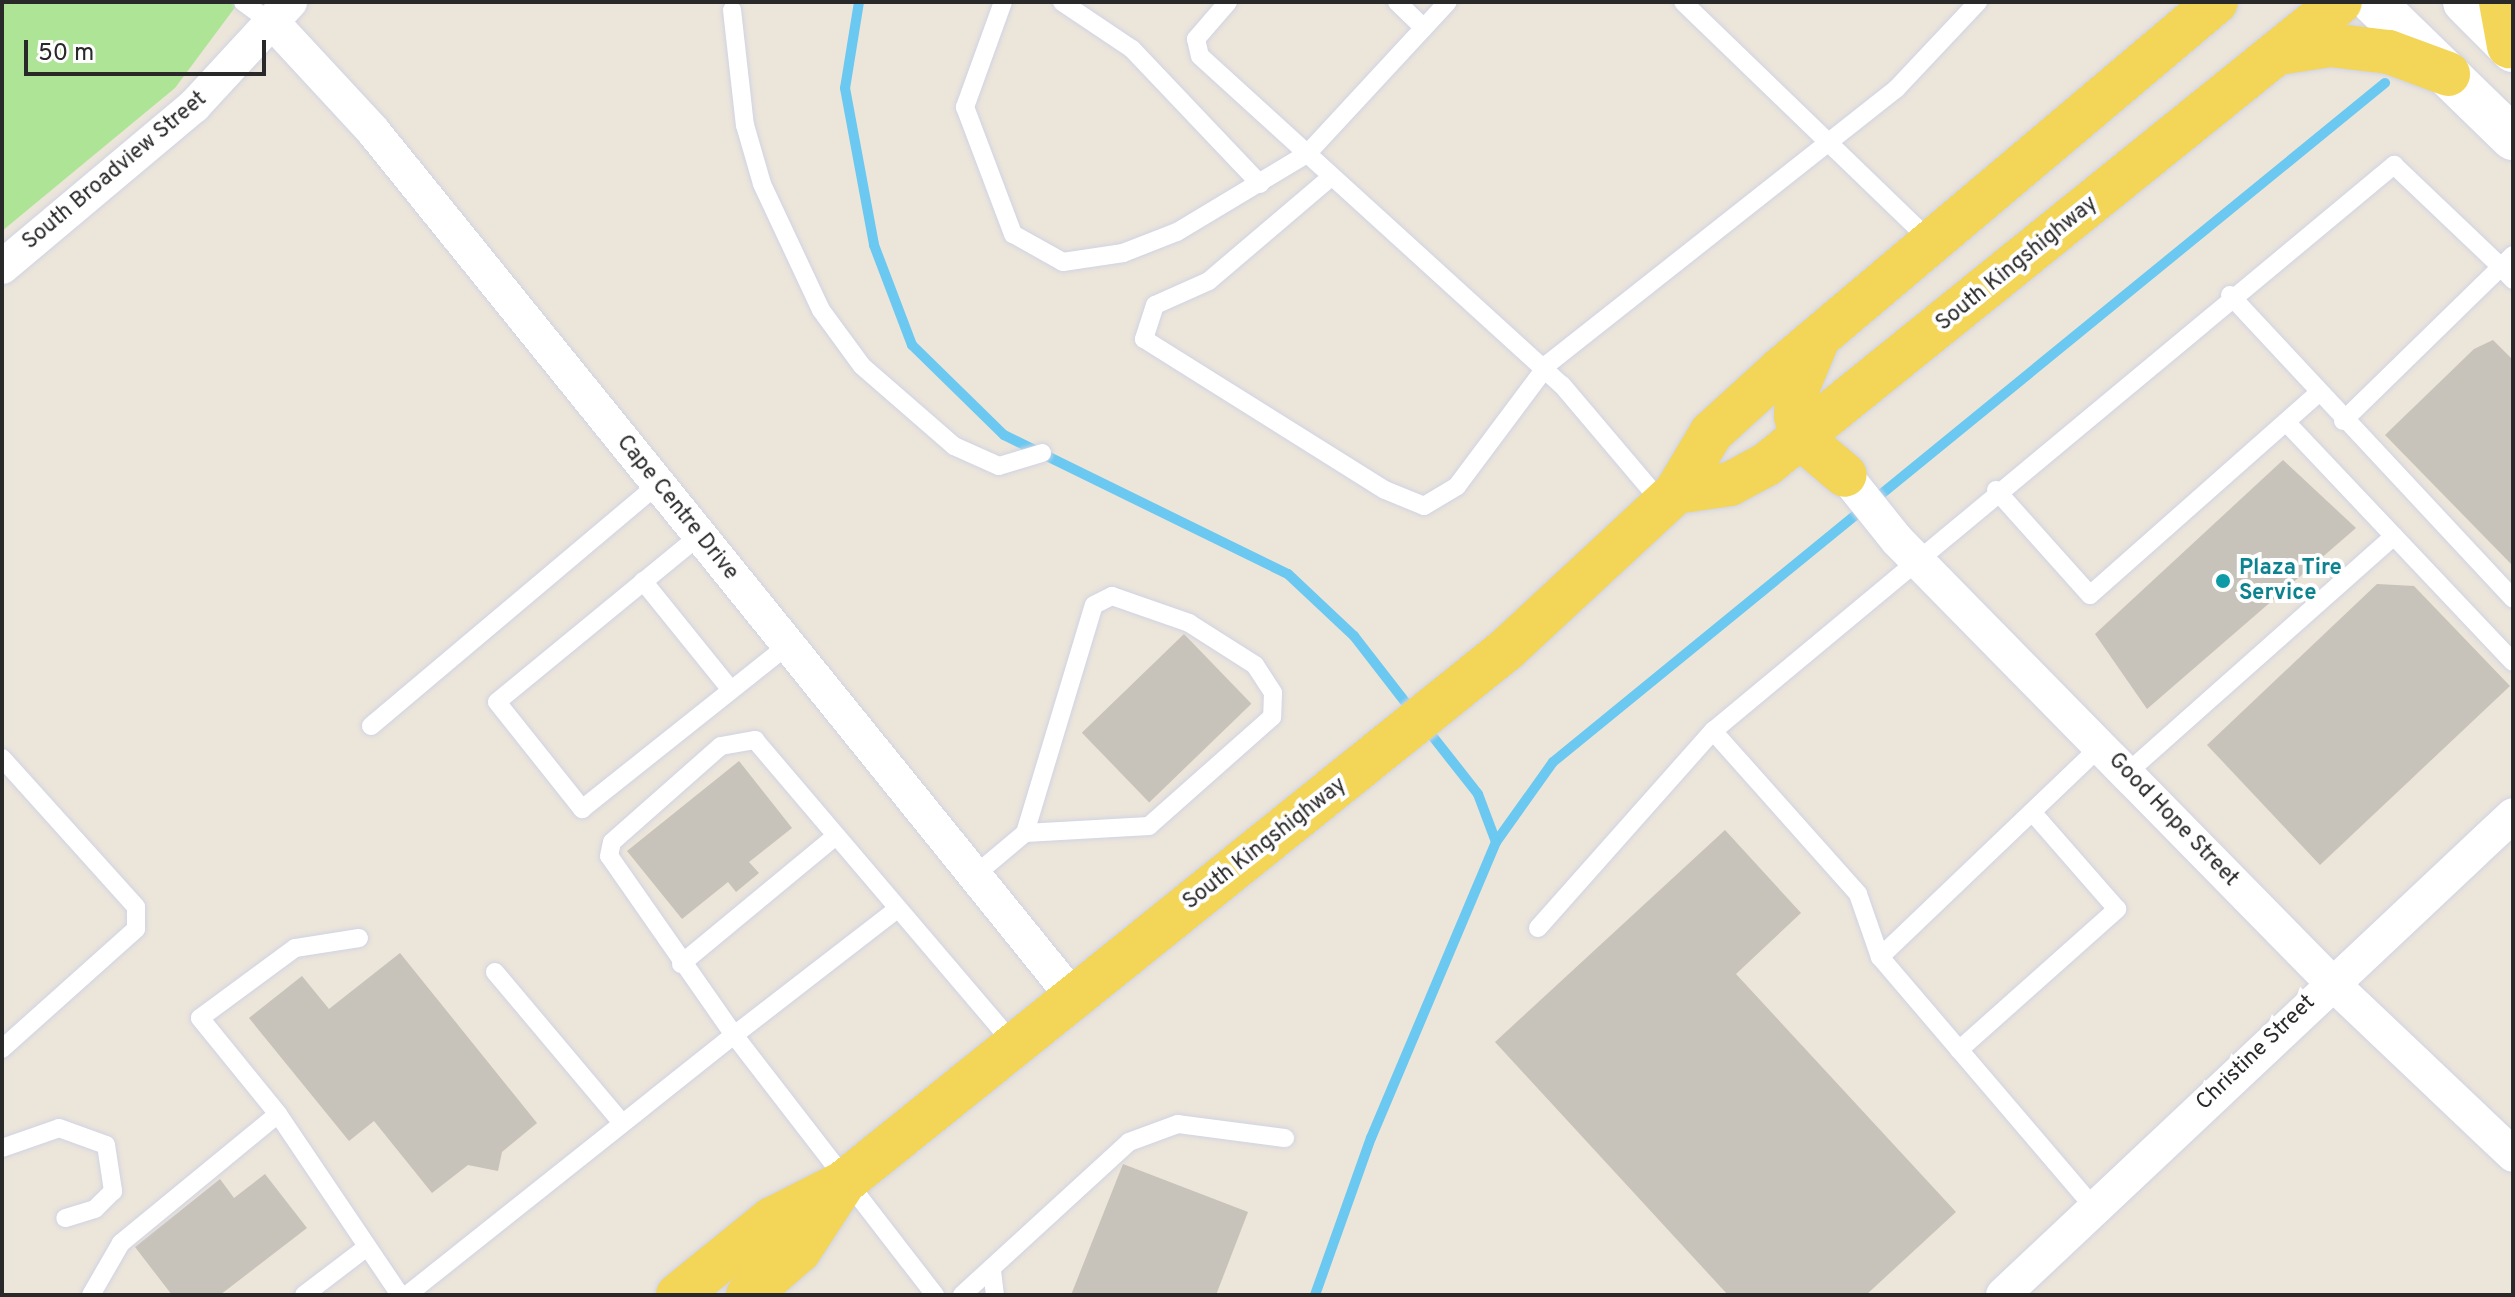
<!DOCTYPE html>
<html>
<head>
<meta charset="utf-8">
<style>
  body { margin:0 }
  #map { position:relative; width:2515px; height:1297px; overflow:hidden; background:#ece5da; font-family:Overpass,sans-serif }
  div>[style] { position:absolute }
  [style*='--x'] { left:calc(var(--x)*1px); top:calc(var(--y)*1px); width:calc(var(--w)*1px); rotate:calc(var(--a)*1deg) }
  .green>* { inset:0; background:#ade495 }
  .stream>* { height:10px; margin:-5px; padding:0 5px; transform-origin:5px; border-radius:5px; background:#6ac8f1 }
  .building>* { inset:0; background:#c7c2ba; transform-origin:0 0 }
  .roads { filter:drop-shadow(0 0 2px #d0d3e3) drop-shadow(0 0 2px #d0d3e3) }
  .service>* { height:18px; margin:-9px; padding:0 9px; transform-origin:9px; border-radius:9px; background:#fff }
  .minor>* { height:34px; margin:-17px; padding:0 17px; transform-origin:17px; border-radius:17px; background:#fff }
  .secondary>* { height:44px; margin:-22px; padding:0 22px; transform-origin:22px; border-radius:22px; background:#fff }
  .primary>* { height:44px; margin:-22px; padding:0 22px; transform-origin:22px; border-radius:22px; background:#f3d558 }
  .dots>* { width:22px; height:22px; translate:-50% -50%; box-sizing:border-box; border:4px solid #fff; border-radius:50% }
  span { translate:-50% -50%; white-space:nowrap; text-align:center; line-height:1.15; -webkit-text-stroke:8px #fff; paint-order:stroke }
  .street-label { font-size:22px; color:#292929 }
  .culture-label { font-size:22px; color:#0d838f; font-weight:700 }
  .left { translate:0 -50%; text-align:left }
  .frame { position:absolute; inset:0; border:4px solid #292929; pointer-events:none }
  .scale { position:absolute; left:24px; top:40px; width:242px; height:36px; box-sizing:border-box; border:4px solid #292929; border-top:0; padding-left:10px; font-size:24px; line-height:28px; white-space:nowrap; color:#292929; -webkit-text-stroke:6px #fff; paint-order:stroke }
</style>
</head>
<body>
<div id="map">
  <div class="green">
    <i style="clip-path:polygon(2px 2px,239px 2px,175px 88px,2px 231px)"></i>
  </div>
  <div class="stream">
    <i style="--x:859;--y:2;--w:87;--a:99.2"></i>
    <i style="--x:845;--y:88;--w:160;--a:79.5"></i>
    <i style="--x:874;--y:245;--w:107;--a:69.2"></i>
    <i style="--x:912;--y:345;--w:129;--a:44.4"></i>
    <i style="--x:1004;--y:435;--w:316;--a:26.1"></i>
    <i style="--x:1288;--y:574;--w:91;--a:43.2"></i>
    <i style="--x:1354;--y:636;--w:96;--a:52.2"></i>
    <i style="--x:1496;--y:842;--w:98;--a:-54.5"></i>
    <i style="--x:1553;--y:762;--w:1074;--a:-39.22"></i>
    <i style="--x:1315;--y:1295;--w:167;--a:-70.4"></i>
    <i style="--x:1371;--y:1138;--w:321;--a:-67.1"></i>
    <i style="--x:1496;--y:842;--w:51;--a:-110.6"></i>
    <i style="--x:1478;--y:794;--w:84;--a:-128.2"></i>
  </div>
  <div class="building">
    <i style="clip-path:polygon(2493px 340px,2513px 360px,2513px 566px,2385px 435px,2474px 349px)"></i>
    <i style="clip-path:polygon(2283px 460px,2356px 528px,2147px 709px,2095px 634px)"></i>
    <i style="clip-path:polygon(2377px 584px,2414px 586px,2510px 686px,2320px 865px,2207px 745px)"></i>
    <i style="left:1184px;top:634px;width:97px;height:142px;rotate:46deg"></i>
    <i style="clip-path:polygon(739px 761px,792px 828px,749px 862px,759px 873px,736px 892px,728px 882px,682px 919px,627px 851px)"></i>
    <i style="clip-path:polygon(1725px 830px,1801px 913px,1736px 974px,1956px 1212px,1866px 1295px,1728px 1295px,1495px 1042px)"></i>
    <i style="clip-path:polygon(400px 953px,537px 1123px,502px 1152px,498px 1171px,468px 1165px,432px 1193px,374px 1121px,349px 1141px,249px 1018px,302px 976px,329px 1009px)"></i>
    <i style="clip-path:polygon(1123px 1164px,1248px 1212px,1216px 1295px,1071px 1295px)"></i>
    <i style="clip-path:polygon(265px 1174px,307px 1228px,220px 1295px,172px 1295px,135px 1247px,220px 1179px,234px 1198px)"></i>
  </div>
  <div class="roads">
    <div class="service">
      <i style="--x:243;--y:2;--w:39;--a:36"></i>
      <i style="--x:1003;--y:2;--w:112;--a:109.9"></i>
      <i style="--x:965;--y:107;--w:136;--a:69.3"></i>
      <i style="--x:1013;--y:234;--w:57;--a:29.2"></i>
      <i style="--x:1063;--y:262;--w:61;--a:-8.5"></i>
      <i style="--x:1123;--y:253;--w:58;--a:-21.3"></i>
      <i style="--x:1177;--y:232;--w:152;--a:-31"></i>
      <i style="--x:1307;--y:154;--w:207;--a:-47.2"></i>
      <i style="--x:1062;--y:2;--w:84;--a:33.9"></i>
      <i style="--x:1132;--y:49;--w:186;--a:46.5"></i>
      <i style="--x:1228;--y:2;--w:49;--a:130.9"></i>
      <i style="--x:1196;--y:39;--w:17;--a:77"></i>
      <i style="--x:1200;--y:56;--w:489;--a:42.3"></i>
      <i style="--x:1562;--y:385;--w:156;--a:49.7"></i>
      <i style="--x:1397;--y:2;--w:37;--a:44"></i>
      <i style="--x:1683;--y:2;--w:341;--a:44"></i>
      <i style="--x:732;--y:10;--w:116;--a:83.6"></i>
      <i style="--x:745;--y:125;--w:61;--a:73.9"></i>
      <i style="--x:762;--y:184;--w:139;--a:64.9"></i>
      <i style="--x:821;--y:310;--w:69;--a:53.8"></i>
      <i style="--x:862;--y:366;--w:122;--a:41"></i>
      <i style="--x:954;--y:446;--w:49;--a:24"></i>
      <i style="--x:999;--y:466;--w:45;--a:-16.8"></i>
      <i style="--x:1331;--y:177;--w:160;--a:139.6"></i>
      <i style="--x:1209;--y:281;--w:59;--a:156"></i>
      <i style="--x:1155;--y:305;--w:36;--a:108"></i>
      <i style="--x:1144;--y:339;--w:284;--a:32.1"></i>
      <i style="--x:1385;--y:490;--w:42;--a:22.3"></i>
      <i style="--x:1424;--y:506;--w:39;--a:-31"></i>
      <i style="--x:1457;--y:486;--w:154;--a:-53.2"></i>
      <i style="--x:1549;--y:363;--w:442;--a:-38.3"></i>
      <i style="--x:1896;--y:89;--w:120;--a:-46.7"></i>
      <i style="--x:2230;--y:295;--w:415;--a:47"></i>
      <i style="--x:2343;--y:421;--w:221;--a:-44.3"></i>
      <i style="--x:2501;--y:267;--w:18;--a:47"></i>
      <i style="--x:2286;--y:422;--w:330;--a:46.6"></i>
      <i style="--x:1996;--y:490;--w:141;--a:48.2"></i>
      <i style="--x:2090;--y:595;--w:305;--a:-41.5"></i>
      <i style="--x:699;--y:536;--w:261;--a:140.6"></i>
      <i style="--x:497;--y:702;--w:137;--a:51.5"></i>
      <i style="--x:582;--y:809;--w:263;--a:-38.5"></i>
      <i style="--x:643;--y:581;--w:140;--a:51.1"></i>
      <i style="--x:371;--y:726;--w:375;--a:-40.1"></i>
      <i style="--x:1713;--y:731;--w:218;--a:48.3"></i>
      <i style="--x:1858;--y:894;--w:67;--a:70.8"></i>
      <i style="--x:1880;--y:957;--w:330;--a:49.5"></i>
      <i style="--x:2;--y:758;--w:200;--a:48"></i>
      <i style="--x:136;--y:907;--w:22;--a:90"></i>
      <i style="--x:136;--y:929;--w:180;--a:138.2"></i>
      <i style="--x:2127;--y:773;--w:357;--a:-41.6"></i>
      <i style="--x:975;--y:875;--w:65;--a:-40"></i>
      <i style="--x:1025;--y:833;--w:238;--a:-73.2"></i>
      <i style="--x:1094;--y:605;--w:20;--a:-27"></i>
      <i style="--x:1112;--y:596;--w:82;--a:19.3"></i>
      <i style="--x:1189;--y:623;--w:78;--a:32.5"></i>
      <i style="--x:1255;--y:665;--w:33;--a:57"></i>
      <i style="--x:1273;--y:693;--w:24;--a:92"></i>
      <i style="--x:1272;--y:717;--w:164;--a:138.5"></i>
      <i style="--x:1149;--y:826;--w:124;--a:176.8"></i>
      <i style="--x:896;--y:910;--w:205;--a:142.3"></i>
      <i style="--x:734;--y:1035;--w:218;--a:-124.9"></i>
      <i style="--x:609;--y:856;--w:14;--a:-78"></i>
      <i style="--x:612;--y:842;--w:145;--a:-41.4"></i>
      <i style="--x:721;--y:746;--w:35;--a:-10"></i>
      <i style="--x:755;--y:740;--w:401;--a:49.6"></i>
      <i style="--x:1538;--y:928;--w:264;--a:-48.4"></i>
      <i style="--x:1713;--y:731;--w:886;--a:-39.73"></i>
      <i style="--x:2394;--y:165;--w:148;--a:43.6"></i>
      <i style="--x:2501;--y:267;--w:17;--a:-45"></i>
      <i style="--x:359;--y:938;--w:65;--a:171.1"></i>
      <i style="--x:295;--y:948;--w:118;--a:143.6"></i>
      <i style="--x:200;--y:1018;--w:124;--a:50.9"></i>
      <i style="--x:278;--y:1114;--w:218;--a:56"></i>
      <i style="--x:1880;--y:957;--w:306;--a:-43.7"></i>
      <i style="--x:681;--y:964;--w:201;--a:-39.6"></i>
      <i style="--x:495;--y:972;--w:197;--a:49.9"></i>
      <i style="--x:1959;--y:1050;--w:212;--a:-41.7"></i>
      <i style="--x:2117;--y:909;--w:129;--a:-131.2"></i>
      <i style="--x:2;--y:1148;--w:60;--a:-19.3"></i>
      <i style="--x:59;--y:1128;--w:50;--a:19.9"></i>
      <i style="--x:106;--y:1145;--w:47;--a:81.3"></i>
      <i style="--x:113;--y:1191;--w:25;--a:135"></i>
      <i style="--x:95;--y:1209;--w:31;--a:163"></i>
      <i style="--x:992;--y:1271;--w:24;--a:83"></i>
      <i style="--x:91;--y:1295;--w:60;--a:-60"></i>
      <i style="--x:121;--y:1243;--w:203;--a:-39.4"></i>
      <i style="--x:304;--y:1295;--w:79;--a:-37.3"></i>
      <i style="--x:407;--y:1295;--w:418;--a:-38.5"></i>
      <i style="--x:734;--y:1035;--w:329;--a:52.3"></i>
      <i style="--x:962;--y:1295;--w:226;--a:-42.5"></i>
      <i style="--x:1129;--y:1142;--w:52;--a:-20.2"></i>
      <i style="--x:1178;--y:1124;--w:108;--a:7.5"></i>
    </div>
    <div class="minor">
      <i style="--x:275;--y:25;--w:144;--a:47.2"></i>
      <i style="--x:373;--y:131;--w:1114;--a:51.05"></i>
      <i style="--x:2;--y:267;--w:251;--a:-40"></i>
      <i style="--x:194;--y:106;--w:142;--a:-47.3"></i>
      <i style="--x:1845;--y:475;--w:83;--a:51.3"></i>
      <i style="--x:1897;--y:540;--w:619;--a:45.52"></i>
      <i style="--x:2331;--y:982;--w:251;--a:43.5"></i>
      <i style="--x:2003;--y:1295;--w:700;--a:-43.26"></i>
    </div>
    <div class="secondary">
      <i style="--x:2373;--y:2;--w:195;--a:44.2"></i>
      <i style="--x:2465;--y:2;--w:68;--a:45"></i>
    </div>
    <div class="primary">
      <i style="--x:2501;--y:2;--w:45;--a:79.7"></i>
      <i style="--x:2278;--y:53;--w:53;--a:-8.7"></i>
      <i style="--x:2330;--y:45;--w:59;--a:6.8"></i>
      <i style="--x:2389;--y:52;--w:63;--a:20.4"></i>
      <i style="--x:1817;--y:341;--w:52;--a:112.6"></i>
      <i style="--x:1797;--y:389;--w:27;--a:92"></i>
      <i style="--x:1796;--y:416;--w:23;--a:77"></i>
      <i style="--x:1801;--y:438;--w:57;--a:40.1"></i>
      <i style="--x:1676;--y:492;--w:55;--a:-8.4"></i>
      <i style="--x:1730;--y:484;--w:42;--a:-28.4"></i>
      <i style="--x:1767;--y:464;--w:736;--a:-38.88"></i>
      <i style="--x:678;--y:1295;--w:121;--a:-39"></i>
      <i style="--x:772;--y:1219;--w:80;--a:-26.9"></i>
      <i style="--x:843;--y:1183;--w:852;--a:-38.81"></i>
      <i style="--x:1507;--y:649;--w:231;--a:-42.9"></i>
      <i style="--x:1676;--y:492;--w:69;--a:-59.3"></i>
      <i style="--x:1711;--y:433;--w:95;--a:-42.4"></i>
      <i style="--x:1781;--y:369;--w:569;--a:-40.15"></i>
      <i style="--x:748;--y:1295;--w:67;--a:-40.8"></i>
      <i style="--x:799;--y:1251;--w:79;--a:-56.9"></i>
    </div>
  </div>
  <div class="dots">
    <i style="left:2223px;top:581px;background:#0f9aa8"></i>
  </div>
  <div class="street-label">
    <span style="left:115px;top:171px;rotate:-40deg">South Broadview Street</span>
    <span style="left:2017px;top:264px;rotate:-39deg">South Kingshighway</span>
    <span style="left:677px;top:508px;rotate:51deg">Cape Centre Drive</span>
    <span style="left:2173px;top:820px;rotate:46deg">Good Hope Street</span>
    <span style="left:1265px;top:844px;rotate:-38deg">South Kingshighway</span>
    <span style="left:2256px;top:1053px;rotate:-44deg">Christine Street</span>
  </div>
  <div class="culture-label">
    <span class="left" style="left:2239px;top:581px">Plaza Tire<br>Service</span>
  </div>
  <div class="frame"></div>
  <div class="scale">50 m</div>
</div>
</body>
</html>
